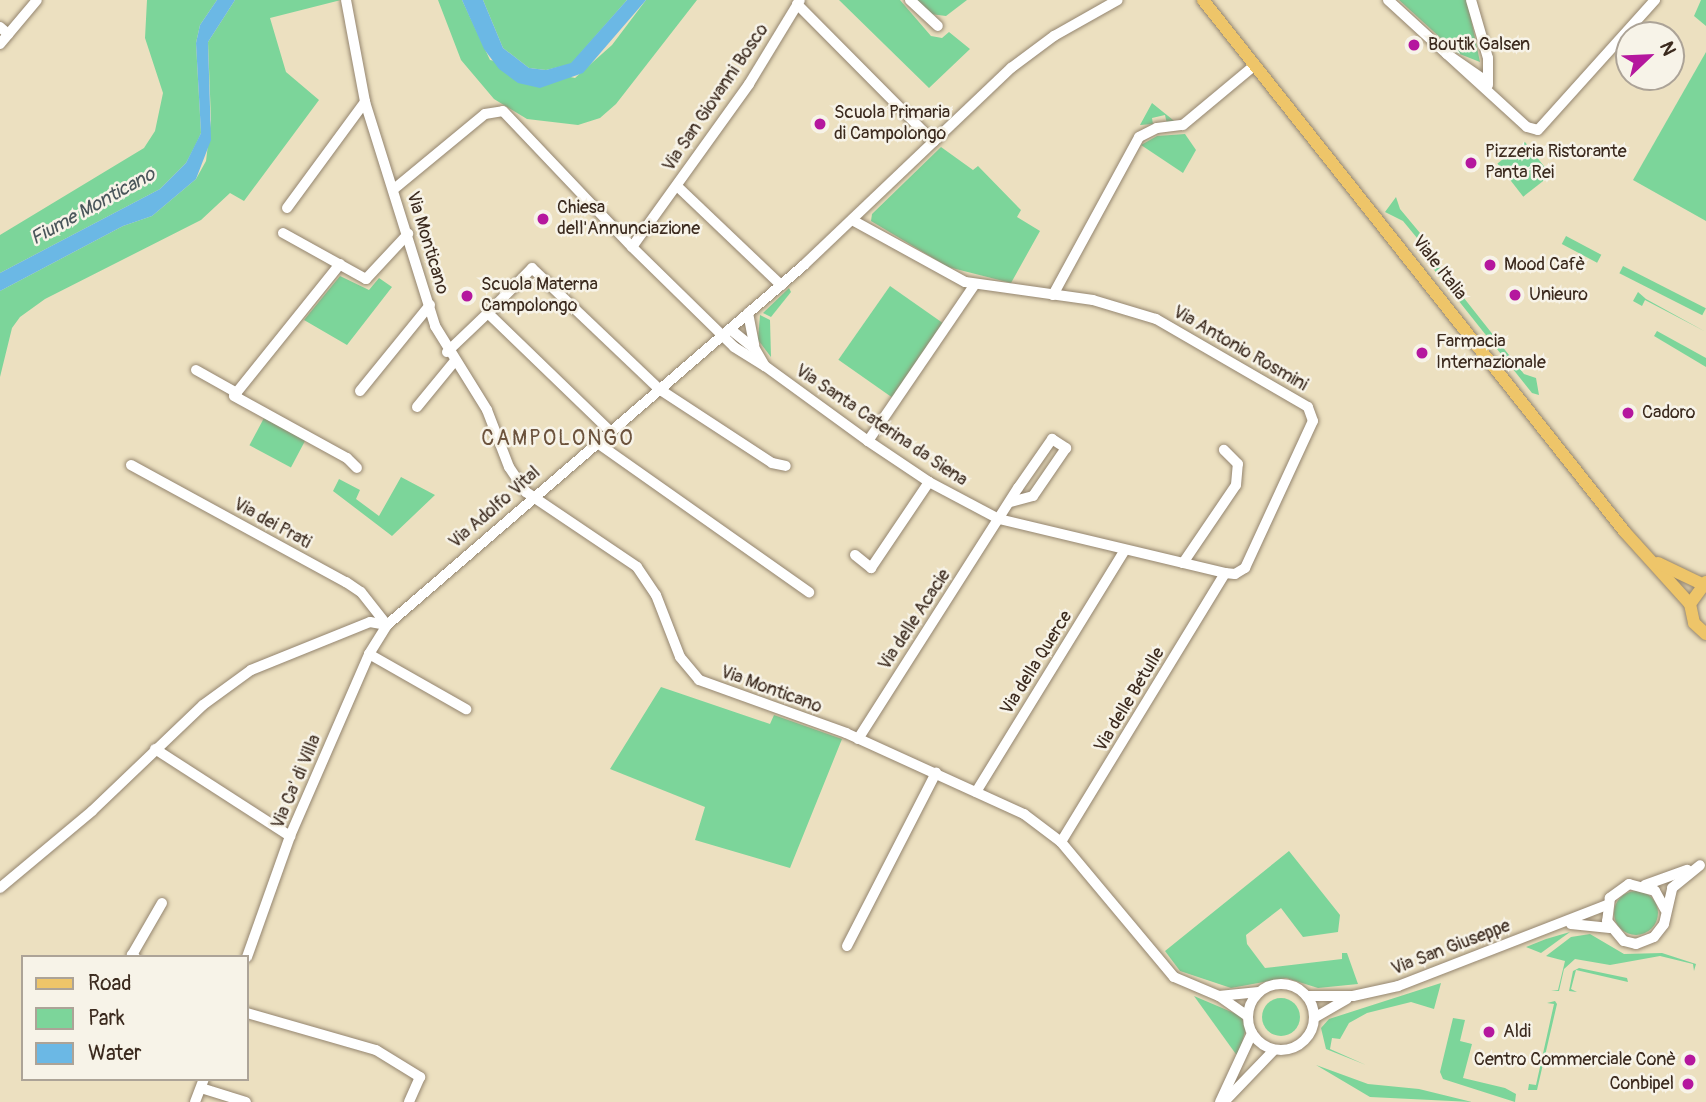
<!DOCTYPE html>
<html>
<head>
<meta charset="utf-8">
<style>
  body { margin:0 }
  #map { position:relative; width:1706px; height:1102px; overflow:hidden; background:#ece0c0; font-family:Pangolin,sans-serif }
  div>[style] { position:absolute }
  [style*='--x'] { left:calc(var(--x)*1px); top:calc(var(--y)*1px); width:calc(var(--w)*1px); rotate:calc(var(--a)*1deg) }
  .green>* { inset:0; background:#7cd59a; transform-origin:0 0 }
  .round { border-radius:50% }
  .water>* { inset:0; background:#6bb8e5 }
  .roads { filter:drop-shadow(0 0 2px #94856f) drop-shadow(0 0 2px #94856f) }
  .minor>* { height:10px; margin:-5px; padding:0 5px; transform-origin:5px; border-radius:5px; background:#fff }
  .minor>.ring { margin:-5px; padding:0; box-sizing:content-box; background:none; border:10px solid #fff; border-radius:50% }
  .major>* { height:12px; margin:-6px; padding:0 6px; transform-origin:6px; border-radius:6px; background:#eec569 }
  .dots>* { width:19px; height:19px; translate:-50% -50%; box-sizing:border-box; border:4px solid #f7f3e8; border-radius:50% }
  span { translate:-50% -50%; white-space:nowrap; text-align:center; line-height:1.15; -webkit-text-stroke:5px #f7f3e8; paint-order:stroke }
  .poi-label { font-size:18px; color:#3b2a1e }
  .left { translate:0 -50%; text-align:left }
  .right { translate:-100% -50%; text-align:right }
  .street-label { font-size:18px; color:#3b2a1e }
  .water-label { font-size:19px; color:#49555a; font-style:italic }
  .quarter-label { font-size:21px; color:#6b523c; letter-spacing:2px }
  .legend { position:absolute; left:21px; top:955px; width:228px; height:126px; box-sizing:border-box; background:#f7f3e8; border:2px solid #aca397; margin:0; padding:9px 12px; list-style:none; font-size:21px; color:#3b2a1e }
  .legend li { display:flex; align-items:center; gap:14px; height:35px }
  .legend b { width:35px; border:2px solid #aca397 }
  .north { position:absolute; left:1615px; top:21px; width:70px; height:70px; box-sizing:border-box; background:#f7f3e8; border:2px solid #aca397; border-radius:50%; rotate:67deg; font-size:19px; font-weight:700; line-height:28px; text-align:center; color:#3b2a1e }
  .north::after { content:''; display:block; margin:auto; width:24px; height:32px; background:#b5179e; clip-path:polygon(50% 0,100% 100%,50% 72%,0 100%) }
</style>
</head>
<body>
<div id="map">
  <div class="green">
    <i style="clip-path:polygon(147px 0,217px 0,200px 25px,196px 43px,201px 133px,196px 144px,186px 163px,160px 189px,0 273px,0 235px,144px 148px,155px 131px,163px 93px,145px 38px)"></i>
    <i style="clip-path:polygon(235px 0,341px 0,270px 18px,286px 72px,319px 100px,244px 201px,230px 193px,201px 220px,45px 299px,20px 317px,12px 328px,0 377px,0 291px,123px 226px,152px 216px,196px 179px,206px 161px,211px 120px,208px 42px)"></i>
    <i style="clip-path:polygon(438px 0,462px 0,490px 60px,575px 78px,612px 45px,646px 0,697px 0,616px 104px,600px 118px,578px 125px,527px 119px,494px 99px,461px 60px)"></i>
    <i style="clip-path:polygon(483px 0,627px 0,571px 64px,546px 70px,529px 68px,503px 48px)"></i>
    <i style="clip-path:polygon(839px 0,900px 0,931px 36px,942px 38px,949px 32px,970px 49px,929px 88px)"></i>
    <i style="clip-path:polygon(917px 0,967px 0,946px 16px,930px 14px)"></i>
    <i style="clip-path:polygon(1399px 0,1467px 0,1480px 62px,1457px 53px)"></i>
    <i style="clip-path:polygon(1701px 0,1706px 0,1706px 26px,1694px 16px)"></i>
    <i style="clip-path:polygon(1706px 52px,1706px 221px,1633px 180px)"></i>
    <i style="clip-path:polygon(1152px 103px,1178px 124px,1167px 124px,1165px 115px,1152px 118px,1153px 124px,1140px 125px)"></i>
    <i style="clip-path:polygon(1185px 134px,1196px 150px,1183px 173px,1141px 145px,1157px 136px)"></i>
    <i style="left:1525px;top:142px;width:42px;height:35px;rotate:52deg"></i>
    <i style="clip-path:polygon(941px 147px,973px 170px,978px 166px,1021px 210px,1017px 217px,1040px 231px,1011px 283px,948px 267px,871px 221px,872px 214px)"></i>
    <i style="clip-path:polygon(1396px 197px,1400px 209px,1430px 245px,1422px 244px,1403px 221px,1385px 212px)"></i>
    <i style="left:1566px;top:236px;width:40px;height:9px;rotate:28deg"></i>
    <i style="clip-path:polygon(1430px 255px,1524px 374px,1536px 378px,1539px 395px,1532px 393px,1423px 256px)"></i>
    <i style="left:1623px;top:266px;width:93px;height:8px;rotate:27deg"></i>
    <i style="clip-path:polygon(340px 276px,369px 290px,379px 278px,392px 287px,347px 345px,304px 320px)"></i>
    <i style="left:890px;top:286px;width:67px;height:90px;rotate:35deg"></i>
    <i style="clip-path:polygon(789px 288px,791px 292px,771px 317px,763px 313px)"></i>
    <i style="clip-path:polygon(1638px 292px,1646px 299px,1706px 332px,1645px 300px,1642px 306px,1633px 301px)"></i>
    <i style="clip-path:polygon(760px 315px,770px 320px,771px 357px,758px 340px)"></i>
    <i style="clip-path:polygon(1657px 331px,1706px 358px,1706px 367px,1654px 336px)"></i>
    <i style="left:264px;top:418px;width:47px;height:31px;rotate:28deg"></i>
    <i style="clip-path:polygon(401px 477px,435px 495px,392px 536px,333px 491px,339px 479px,360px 490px,356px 499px,379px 516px)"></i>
    <i style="clip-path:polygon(661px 687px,770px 724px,774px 715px,842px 739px,790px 868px,695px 840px,705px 807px,610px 769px)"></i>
    <i style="clip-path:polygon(1289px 851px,1340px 915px,1338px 932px,1303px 937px,1281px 908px,1246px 935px,1247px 944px,1265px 968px,1342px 959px,1342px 953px,1347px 953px,1358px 984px,1318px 988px,1286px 978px,1231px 988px,1180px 971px,1165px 951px)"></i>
    <i class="round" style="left:1614px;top:891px;width:44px;height:44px"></i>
    <i style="clip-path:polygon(1570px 932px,1541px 953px,1526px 947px,1546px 939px)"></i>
    <i style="clip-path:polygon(1590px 934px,1624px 954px,1662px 953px,1696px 964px,1694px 971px,1693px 964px,1660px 956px,1610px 965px,1575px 959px,1564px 969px,1559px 991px,1551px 991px,1558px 990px,1565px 961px,1546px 956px,1571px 937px)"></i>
    <i style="clip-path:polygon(1579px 968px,1627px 978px,1628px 982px,1576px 970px,1571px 989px,1577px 992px,1569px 991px,1573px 971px)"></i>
    <i style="clip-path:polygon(1441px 983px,1434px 1009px,1411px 1002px,1367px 1013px,1349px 1023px,1340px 1039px,1332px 1038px,1330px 1049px,1366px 1065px,1326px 1049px,1321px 1028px,1329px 1019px)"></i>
    <i style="clip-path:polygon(1194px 996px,1241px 1016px,1246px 1028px,1238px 1057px)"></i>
    <i class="round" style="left:1262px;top:998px;width:38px;height:38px"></i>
    <i style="clip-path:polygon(1555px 1001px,1557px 1004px,1537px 1090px,1528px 1090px,1529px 1084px,1536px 1085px,1554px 1004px,1547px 1003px)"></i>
    <i style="clip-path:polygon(1453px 1018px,1465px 1020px,1460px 1041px,1472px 1044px,1463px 1078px,1505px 1088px,1516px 1094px,1515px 1102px,1443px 1079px,1440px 1072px)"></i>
    <i style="clip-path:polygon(1316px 1065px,1368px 1084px,1419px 1089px,1472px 1102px,1370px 1097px)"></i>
  </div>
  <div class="water">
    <i style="clip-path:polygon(217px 0,235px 0,208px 42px,211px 140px,196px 179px,152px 216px,123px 226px,0 291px,0 273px,160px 189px,186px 163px,201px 133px,196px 43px,200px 25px)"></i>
    <i style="clip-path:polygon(462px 0,483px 0,503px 48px,529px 68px,546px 70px,571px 63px,627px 0,646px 0,583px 73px,540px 88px,518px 83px,499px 69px,484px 49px)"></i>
  </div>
  <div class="roads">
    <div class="minor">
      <i style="--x:346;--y:0;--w:104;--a:79.4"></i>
      <i style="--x:365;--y:102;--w:235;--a:72.6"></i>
      <i style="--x:435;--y:326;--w:99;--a:58.2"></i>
      <i style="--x:487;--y:410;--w:61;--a:68.9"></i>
      <i style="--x:509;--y:467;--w:30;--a:56"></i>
      <i style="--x:526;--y:492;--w:134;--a:34"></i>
      <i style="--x:637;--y:567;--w:34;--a:56"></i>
      <i style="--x:656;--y:595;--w:66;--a:68.8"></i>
      <i style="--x:680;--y:657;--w:30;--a:50"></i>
      <i style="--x:699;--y:680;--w:156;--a:19.8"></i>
      <i style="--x:846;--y:733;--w:196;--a:24.5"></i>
      <i style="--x:1024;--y:814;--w:46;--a:37.1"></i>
      <i style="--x:1061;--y:842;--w:176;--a:50.1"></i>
      <i style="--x:1174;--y:977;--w:49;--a:22.9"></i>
      <i style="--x:1219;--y:996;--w:35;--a:35"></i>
      <i style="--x:910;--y:0;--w:38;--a:43"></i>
      <i style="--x:1388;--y:0;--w:80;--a:42.5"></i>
      <i style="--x:1447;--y:54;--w:47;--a:34.7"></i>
      <i style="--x:1471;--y:0;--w:60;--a:73.7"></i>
      <i style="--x:1488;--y:58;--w:27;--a:90"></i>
      <i style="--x:797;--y:4;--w:194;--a:45.2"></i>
      <i style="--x:0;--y:27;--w:11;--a:41"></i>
      <i style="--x:0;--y:44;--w:57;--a:-49.9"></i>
      <i style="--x:1447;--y:54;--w:108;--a:42.4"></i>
      <i style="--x:1527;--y:127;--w:11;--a:15"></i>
      <i style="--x:1538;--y:130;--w:175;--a:-48"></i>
      <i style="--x:677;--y:186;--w:144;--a:43.6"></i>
      <i style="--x:394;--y:189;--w:118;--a:-39.5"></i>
      <i style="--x:485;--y:114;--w:18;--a:-9"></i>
      <i style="--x:503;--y:111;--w:187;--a:46.5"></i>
      <i style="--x:632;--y:247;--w:143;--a:44.4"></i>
      <i style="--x:734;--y:347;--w:36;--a:32"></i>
      <i style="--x:287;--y:208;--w:132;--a:-53.7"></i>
      <i style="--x:283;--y:233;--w:95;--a:29"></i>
      <i style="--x:366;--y:279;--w:62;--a:-47"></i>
      <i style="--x:632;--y:247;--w:201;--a:-54.3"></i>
      <i style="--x:749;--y:84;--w:98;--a:-58.7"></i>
      <i style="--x:340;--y:264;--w:169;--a:128.8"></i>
      <i style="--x:234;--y:396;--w:129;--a:28.8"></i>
      <i style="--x:347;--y:458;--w:14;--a:45"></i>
      <i style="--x:1053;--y:295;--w:180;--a:-61.4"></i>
      <i style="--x:1139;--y:137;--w:20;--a:-27"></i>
      <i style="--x:1157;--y:128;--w:26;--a:-7"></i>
      <i style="--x:1183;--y:125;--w:94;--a:-39.8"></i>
      <i style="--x:748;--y:313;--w:33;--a:79"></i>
      <i style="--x:730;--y:329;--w:32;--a:39"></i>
      <i style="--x:755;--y:349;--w:20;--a:60"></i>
      <i style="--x:765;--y:366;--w:127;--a:36.1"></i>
      <i style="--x:868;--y:441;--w:73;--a:33.9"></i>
      <i style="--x:929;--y:482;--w:79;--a:27.9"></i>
      <i style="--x:999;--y:519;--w:232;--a:13.4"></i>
      <i style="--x:1225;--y:573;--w:10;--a:6"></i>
      <i style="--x:1235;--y:574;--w:12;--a:-31"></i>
      <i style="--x:1245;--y:568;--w:162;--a:-65.2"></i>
      <i style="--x:1313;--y:421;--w:15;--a:-110"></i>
      <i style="--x:1308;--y:407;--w:176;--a:-149.9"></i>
      <i style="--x:1156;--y:319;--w:66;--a:-163.2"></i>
      <i style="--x:1093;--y:300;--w:129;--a:-172"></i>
      <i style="--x:965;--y:282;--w:127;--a:-151.2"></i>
      <i style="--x:447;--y:352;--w:57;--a:-43.6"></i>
      <i style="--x:196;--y:370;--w:47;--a:29.3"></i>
      <i style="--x:360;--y:391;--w:111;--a:-50.9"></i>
      <i style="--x:417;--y:407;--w:58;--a:-50.6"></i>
      <i style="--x:610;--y:431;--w:170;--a:-136"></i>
      <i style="--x:488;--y:313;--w:63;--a:-45.6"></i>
      <i style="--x:532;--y:268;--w:175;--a:43.6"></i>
      <i style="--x:659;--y:389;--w:135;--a:33.2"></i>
      <i style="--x:772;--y:463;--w:14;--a:12"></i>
      <i style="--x:868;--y:441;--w:190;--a:-55.7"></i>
      <i style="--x:596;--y:442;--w:261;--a:35.2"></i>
      <i style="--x:131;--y:465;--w:245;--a:28.6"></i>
      <i style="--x:346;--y:582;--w:18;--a:34"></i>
      <i style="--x:361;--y:592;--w:42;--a:51.8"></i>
      <i style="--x:855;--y:555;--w:21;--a:39"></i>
      <i style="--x:871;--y:568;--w:104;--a:-56"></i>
      <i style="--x:1183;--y:563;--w:94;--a:-55.8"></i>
      <i style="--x:1236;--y:485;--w:21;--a:-85"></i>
      <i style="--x:1238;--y:464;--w:20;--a:-135"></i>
      <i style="--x:369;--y:654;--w:112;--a:29.6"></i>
      <i style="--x:858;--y:739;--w:298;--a:-57.5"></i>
      <i style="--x:1018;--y:488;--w:60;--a:-55.2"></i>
      <i style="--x:1052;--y:439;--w:17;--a:33"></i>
      <i style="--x:1066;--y:448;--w:58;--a:124.5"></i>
      <i style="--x:1033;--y:496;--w:24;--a:165"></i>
      <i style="--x:155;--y:749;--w:161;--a:32.8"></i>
      <i style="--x:976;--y:792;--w:284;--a:-58.4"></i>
      <i style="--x:1061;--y:842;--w:315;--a:-58.6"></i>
      <i style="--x:1645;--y:885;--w:45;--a:-19.7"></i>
      <i style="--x:0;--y:888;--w:120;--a:-39.9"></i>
      <i style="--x:92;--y:811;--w:153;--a:-43.7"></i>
      <i style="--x:203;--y:705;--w:59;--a:-36.1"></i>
      <i style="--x:251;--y:670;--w:128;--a:-22"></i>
      <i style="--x:370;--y:622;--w:17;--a:10"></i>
      <i style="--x:1665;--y:909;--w:21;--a:-119"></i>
      <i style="--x:1655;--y:891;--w:27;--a:-165"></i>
      <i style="--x:1629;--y:884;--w:24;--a:144"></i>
      <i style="--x:1610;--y:898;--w:23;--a:97"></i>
      <i style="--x:1607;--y:921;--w:26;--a:50"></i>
      <i style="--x:1624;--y:941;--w:12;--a:14"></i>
      <i style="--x:1636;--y:944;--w:19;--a:-21"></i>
      <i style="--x:1654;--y:937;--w:16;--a:-52"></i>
      <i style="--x:1664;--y:924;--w:37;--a:-77"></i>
      <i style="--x:1672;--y:888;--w:36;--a:-39"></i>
      <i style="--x:1571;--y:924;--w:39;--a:6"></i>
      <i style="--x:847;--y:946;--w:195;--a:-62.8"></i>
      <i style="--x:135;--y:957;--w:4;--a:-146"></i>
      <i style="--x:132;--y:955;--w:60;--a:-60"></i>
      <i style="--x:247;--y:957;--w:128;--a:-70.4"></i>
      <i style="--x:290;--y:836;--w:198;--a:-66.5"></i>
      <i style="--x:369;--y:654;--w:34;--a:-58"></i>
      <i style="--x:387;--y:625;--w:551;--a:-40.8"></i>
      <i style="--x:804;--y:265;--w:286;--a:-43.6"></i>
      <i style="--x:1011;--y:68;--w:54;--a:-36.7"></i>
      <i style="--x:1054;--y:36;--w:73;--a:-29.4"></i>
      <i class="ring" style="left:1248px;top:984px;width:56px;height:56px"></i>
      <i style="--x:1219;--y:996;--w:40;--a:-5.7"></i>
      <i style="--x:1307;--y:996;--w:46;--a:0"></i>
      <i style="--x:1353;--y:996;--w:46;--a:-12.5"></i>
      <i style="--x:1398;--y:986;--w:224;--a:-21.2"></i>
      <i style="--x:247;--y:1013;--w:134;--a:16"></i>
      <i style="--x:376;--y:1050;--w:52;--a:31.5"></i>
      <i style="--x:420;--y:1077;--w:27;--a:114"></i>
      <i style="--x:1314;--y:1018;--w:38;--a:-30"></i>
      <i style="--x:201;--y:1088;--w:47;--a:17.3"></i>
      <i style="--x:195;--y:1102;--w:25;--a:-69"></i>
      <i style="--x:1220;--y:1102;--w:76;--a:-65.1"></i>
      <i style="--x:1224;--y:1102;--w:72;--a:-46.1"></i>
    </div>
    <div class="major">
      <i style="--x:1203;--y:0;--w:678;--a:51.59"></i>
      <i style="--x:1624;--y:531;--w:98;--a:47.9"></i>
      <i style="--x:1658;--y:563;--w:49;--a:25.5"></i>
      <i style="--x:1706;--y:582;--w:27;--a:126"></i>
      <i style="--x:1690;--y:604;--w:19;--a:78"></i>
      <i style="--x:1694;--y:623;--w:16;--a:43"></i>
    </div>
  </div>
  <div class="dots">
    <i style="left:1414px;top:45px;background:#b5179e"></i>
    <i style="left:820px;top:124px;background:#b5179e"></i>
    <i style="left:1471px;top:163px;background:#b5179e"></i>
    <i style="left:543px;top:219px;background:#b5179e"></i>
    <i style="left:1490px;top:265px;background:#b5179e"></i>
    <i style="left:1515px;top:295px;background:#b5179e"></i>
    <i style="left:467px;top:296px;background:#b5179e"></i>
    <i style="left:1422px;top:353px;background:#b5179e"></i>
    <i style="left:1628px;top:413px;background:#b5179e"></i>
    <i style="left:1489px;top:1032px;background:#b5179e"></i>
    <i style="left:1690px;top:1060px;background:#b5179e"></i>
    <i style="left:1688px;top:1084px;background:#b5179e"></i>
  </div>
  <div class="poi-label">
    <span class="left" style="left:1428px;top:45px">Boutik Galsen</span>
    <span class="left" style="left:834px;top:124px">Scuola Primaria<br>di Campolongo</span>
    <span class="left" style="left:1485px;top:163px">Pizzeria Ristorante<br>Panta Rei</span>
    <span class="left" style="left:557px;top:219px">Chiesa<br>dell'Annunciazione</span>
    <span class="left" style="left:1504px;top:265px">Mood Cafè</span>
    <span class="left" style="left:481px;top:296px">Scuola Materna<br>Campolongo</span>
    <span class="left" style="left:1529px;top:295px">Unieuro</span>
    <span class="left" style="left:1436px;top:353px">Farmacia<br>Internazionale</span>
    <span class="left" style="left:1642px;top:413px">Cadoro</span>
    <span class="left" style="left:1503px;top:1032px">Aldi</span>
    <span class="right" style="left:1676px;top:1060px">Centro Commerciale Conè</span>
    <span class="right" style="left:1674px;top:1084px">Conbipel</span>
  </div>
  <div class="street-label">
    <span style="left:716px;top:98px;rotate:-56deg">Via San Giovanni Bosco</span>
    <span style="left:427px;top:243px;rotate:73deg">Via Monticano</span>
    <span style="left:1439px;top:268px;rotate:52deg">Viale Italia</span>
    <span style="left:1240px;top:349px;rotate:30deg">Via Antonio Rosmini</span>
    <span style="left:881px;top:426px;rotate:34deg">Via Santa Caterina da Siena</span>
    <span style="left:495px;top:508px;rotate:-41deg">Via Adolfo Vital</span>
    <span style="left:272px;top:524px;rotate:29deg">Via dei Prati</span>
    <span style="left:915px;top:620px;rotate:-57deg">Via delle Acacie</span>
    <span style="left:1037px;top:663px;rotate:-58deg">Via della Querce</span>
    <span style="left:771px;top:690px;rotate:20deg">Via Monticano</span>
    <span style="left:1130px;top:700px;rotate:-59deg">Via delle Betulle</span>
    <span style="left:297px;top:782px;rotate:-67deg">Via Ca' di Villa</span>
    <span style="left:1451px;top:948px;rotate:-21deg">Via San Giuseppe</span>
  </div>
  <div class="water-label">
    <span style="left:93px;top:207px;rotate:-29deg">Fiume Monticano</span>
  </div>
  <div class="quarter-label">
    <span style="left:558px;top:439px">CAMPOLONGO</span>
  </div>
  <ul class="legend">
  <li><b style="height:9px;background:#eec569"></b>Road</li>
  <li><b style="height:19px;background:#7cd59a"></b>Park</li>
  <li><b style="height:19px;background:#6bb8e5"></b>Water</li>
  </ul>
  <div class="north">N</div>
</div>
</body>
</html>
